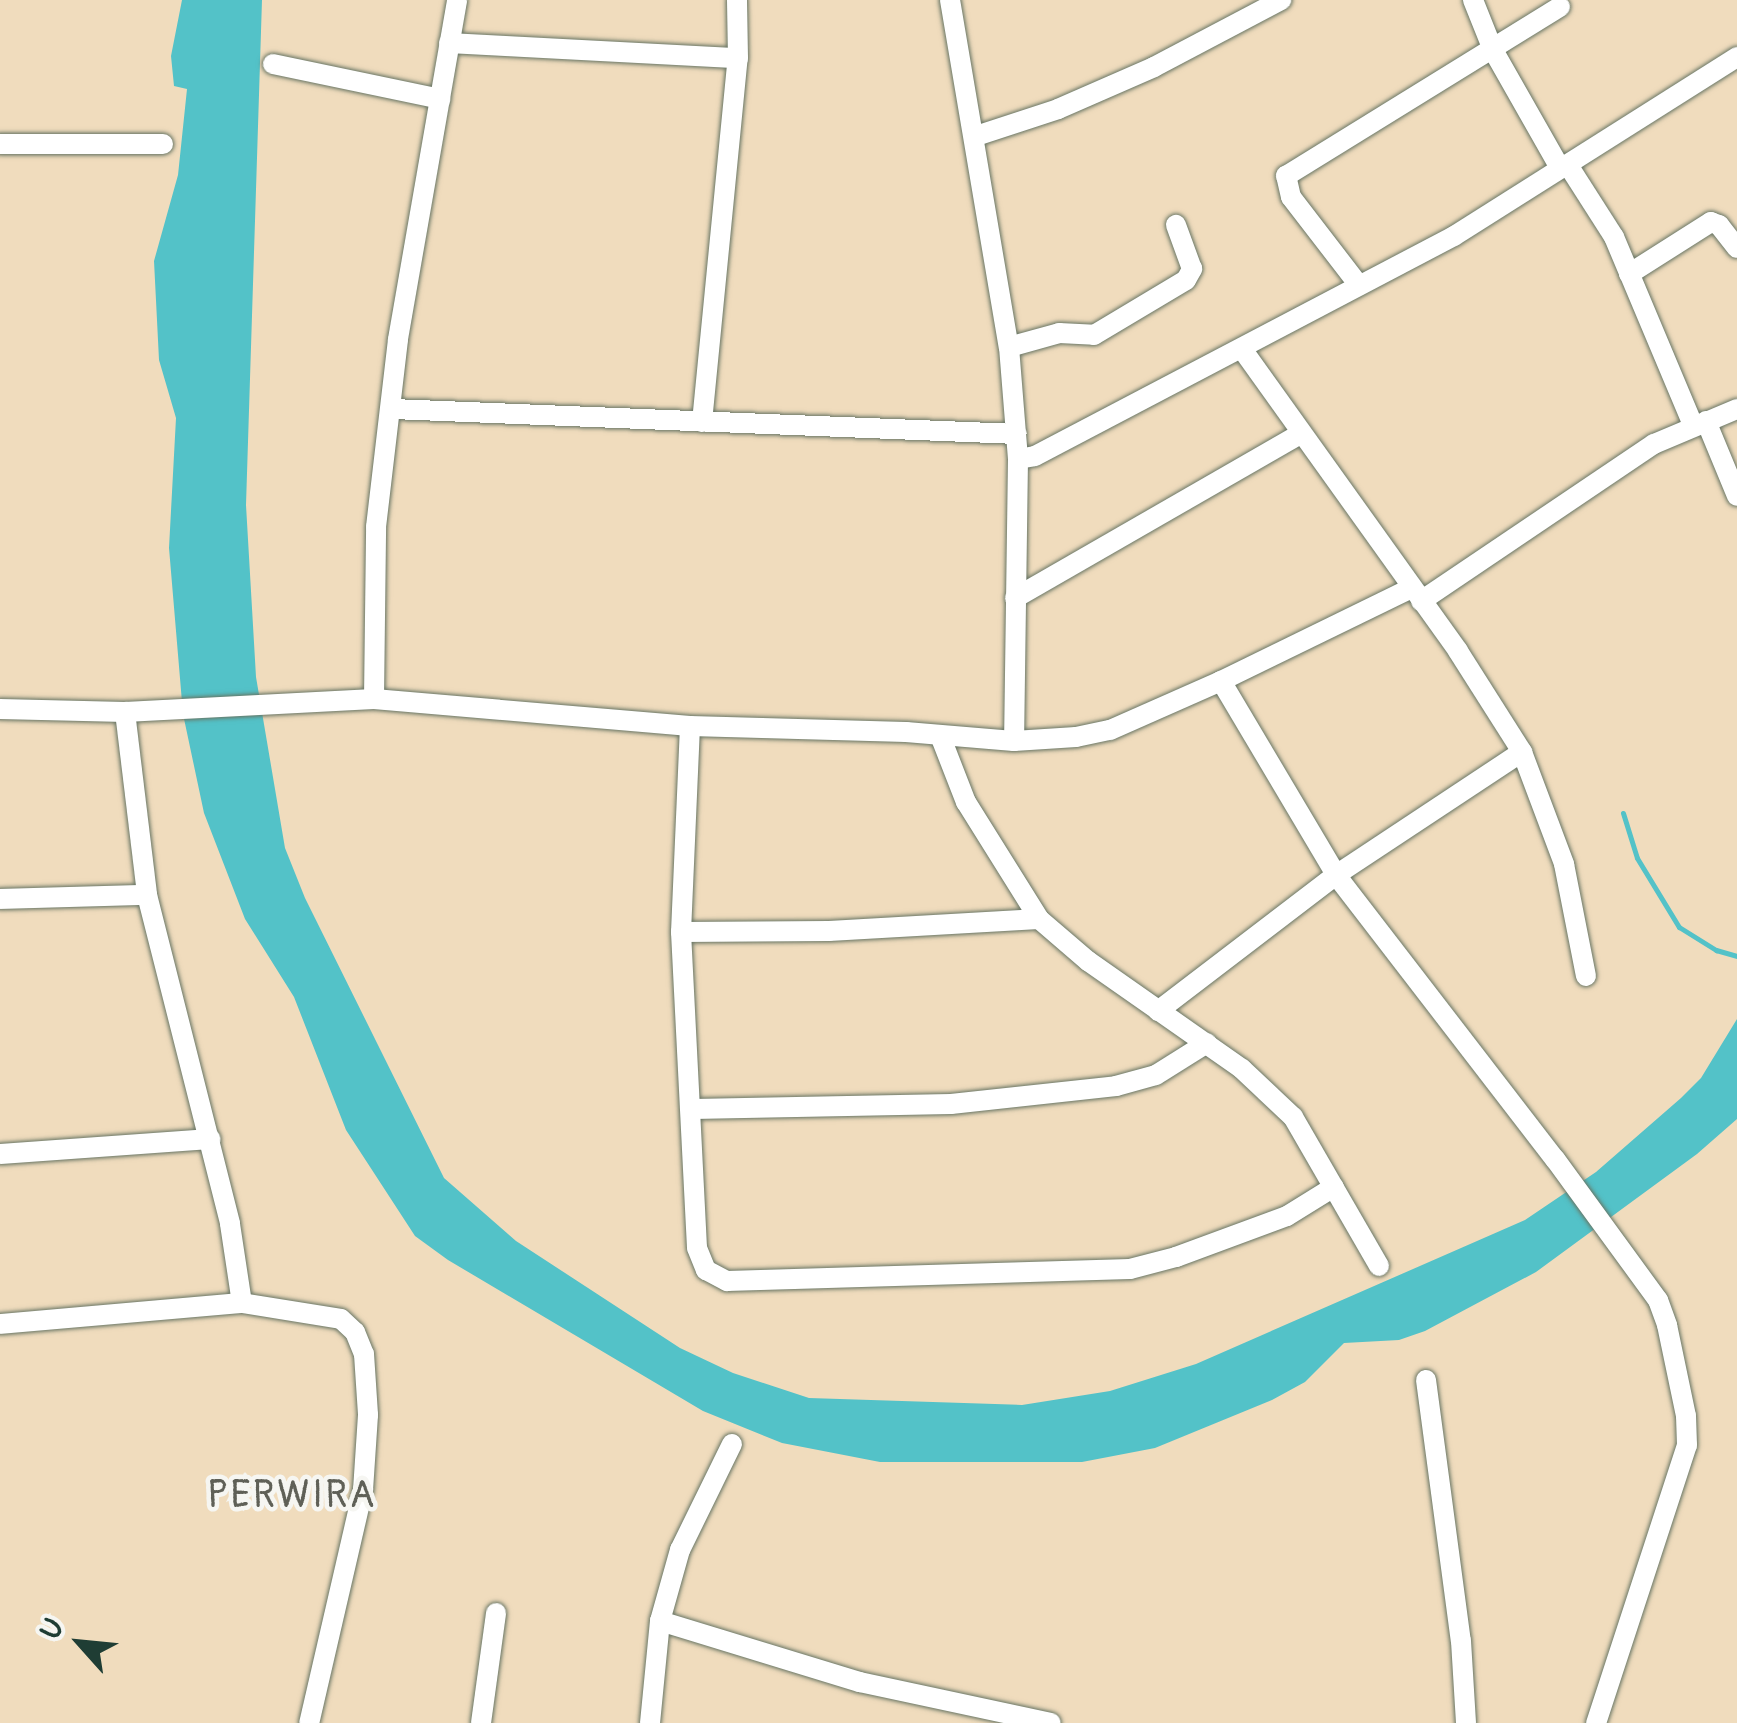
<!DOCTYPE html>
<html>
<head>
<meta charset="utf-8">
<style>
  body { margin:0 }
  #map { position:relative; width:1737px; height:1723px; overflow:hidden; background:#f0dcbd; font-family:Pangolin,sans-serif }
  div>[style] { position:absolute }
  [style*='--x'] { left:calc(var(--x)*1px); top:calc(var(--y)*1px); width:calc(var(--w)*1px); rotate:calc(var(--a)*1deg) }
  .water>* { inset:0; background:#53c2c8 }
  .stream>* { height:5px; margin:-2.5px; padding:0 2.5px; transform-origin:2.5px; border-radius:2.5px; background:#53c2c8 }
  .roads { filter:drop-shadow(0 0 2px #687564) drop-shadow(0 0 2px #687564) }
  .minor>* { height:20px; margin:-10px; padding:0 10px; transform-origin:10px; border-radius:10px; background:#fff }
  span { translate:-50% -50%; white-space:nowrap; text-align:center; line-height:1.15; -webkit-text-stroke:9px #f6f6f2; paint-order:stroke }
  .quarter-label { font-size:38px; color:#5f6057; letter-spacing:2.5px }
  .north { position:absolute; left:30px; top:1593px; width:100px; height:100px; -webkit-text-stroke:8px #f6f6f2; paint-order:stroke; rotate:297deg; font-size:28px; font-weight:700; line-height:40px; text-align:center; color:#1f3d34 }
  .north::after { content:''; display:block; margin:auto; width:35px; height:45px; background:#1f3d34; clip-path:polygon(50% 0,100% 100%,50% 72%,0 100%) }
</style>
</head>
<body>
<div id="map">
  <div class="water">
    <i style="clip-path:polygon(182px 0,262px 0,246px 505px,256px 677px,285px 848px,305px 898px,444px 1178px,516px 1241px,680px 1348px,733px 1373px,809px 1398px,1022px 1405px,1110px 1391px,1196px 1364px,1525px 1220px,1596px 1172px,1681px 1098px,1701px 1078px,1737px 1019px,1737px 1119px,1697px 1154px,1536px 1272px,1425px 1331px,1399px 1340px,1344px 1343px,1305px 1382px,1272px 1400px,1155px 1448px,1082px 1462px,880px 1462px,782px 1443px,703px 1411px,448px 1260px,415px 1236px,346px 1130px,294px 997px,245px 919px,204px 813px,183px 714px,169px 548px,176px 418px,159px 360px,154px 261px,178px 175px,187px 89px,174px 86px,171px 56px)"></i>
  </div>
  <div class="stream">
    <i style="--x:1623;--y:813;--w:47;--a:72.7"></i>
    <i style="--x:1637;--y:858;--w:81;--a:58.7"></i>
    <i style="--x:1679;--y:927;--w:44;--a:31.9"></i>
    <i style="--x:1716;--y:950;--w:22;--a:16"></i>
  </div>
  <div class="roads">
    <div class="minor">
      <i style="--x:950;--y:0;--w:352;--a:80.4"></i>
      <i style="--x:1009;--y:347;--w:112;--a:85.4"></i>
      <i style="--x:1018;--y:459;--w:282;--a:90.8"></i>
      <i style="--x:1473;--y:0;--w:54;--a:68.2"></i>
      <i style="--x:1493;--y:50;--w:136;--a:60.4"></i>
      <i style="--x:449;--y:43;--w:289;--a:3"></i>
      <i style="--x:273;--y:64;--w:171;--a:11.8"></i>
      <i style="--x:976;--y:136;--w:86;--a:-18.2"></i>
      <i style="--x:1058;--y:109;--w:105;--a:-23.6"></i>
      <i style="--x:1154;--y:67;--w:144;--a:-27.8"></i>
      <i style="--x:0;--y:144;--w:163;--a:0"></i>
      <i style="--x:1568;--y:165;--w:85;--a:57.4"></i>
      <i style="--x:1614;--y:237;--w:204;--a:67.2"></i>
      <i style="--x:1629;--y:274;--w:97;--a:-32.4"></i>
      <i style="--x:1711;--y:222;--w:9;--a:21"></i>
      <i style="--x:1719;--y:225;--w:29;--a:52"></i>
      <i style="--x:1358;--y:284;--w:110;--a:-127.6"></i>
      <i style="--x:1291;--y:197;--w:22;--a:-103"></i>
      <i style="--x:1286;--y:176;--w:322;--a:-31.7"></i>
      <i style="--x:1009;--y:347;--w:52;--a:-15.6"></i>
      <i style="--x:1059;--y:333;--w:35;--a:3"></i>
      <i style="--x:1094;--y:335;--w:107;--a:-30.9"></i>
      <i style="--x:1186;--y:280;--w:13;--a:-61"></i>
      <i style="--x:1192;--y:269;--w:47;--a:-110"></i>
      <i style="--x:1242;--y:349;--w:371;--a:54.4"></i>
      <i style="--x:1458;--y:651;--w:120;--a:57.6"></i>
      <i style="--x:1522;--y:752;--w:120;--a:69.4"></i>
      <i style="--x:1564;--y:864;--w:114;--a:78.9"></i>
      <i style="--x:392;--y:409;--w:625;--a:2.29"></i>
      <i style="--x:1706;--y:421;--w:81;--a:67.5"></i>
      <i style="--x:702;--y:422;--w:366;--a:-84.4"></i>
      <i style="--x:738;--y:58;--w:58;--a:-91"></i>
      <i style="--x:1018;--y:459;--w:17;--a:-10"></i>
      <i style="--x:1035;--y:456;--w:473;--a:-27.7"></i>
      <i style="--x:1454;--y:236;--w:335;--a:-32.3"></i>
      <i style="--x:1015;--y:598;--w:329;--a:-29.9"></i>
      <i style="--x:1421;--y:601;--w:281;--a:-34"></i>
      <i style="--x:1654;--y:444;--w:90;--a:-22.9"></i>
      <i style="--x:1221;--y:681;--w:226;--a:59.3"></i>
      <i style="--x:1336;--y:875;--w:359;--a:52.4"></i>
      <i style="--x:1555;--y:1159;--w:175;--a:53.9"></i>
      <i style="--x:1658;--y:1300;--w:27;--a:70"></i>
      <i style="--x:1667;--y:1325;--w:93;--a:78.2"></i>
      <i style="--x:1686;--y:1416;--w:29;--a:88"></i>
      <i style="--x:1687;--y:1445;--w:293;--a:108.1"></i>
      <i style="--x:374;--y:699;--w:172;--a:-89.3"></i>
      <i style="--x:376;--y:527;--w:189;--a:-83.3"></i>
      <i style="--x:398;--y:339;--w:344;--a:-80.1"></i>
      <i style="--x:0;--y:709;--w:125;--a:1.4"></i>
      <i style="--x:125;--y:712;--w:249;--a:-3"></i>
      <i style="--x:374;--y:699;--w:317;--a:4.9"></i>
      <i style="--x:690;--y:726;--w:216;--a:1.6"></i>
      <i style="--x:906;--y:732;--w:108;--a:4.8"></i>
      <i style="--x:1014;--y:741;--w:62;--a:-3.7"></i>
      <i style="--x:1076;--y:737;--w:35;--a:-12"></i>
      <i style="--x:1110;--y:730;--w:121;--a:-23.8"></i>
      <i style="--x:1221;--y:681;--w:210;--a:-26"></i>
      <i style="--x:125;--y:712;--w:184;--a:83.1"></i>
      <i style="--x:147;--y:895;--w:339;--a:75.8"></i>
      <i style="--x:230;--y:1224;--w:80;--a:81.4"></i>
      <i style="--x:242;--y:1303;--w:100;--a:9.2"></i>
      <i style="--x:341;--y:1319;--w:19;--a:43"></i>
      <i style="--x:355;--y:1332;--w:24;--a:68"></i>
      <i style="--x:364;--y:1354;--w:61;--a:86.2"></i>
      <i style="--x:368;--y:1415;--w:75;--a:93.8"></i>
      <i style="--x:363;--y:1490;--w:239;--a:103"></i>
      <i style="--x:690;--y:726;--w:206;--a:92.5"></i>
      <i style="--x:681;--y:932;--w:316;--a:87.1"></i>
      <i style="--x:697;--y:1248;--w:24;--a:68"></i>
      <i style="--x:706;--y:1270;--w:24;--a:28"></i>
      <i style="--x:727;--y:1281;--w:403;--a:-1.7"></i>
      <i style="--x:1130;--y:1269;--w:48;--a:-14.6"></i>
      <i style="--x:1176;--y:1257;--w:118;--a:-20.3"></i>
      <i style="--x:1287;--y:1216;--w:55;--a:-31.7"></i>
      <i style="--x:941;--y:738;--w:69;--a:68.7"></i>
      <i style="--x:966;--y:802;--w:138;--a:58"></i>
      <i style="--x:1039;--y:919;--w:65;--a:40.6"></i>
      <i style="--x:1088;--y:961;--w:188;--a:35"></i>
      <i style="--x:1242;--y:1069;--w:70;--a:43.3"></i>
      <i style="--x:1293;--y:1117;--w:172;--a:60"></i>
      <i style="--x:0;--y:899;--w:147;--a:-1.6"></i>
      <i style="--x:681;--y:932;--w:148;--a:-0.4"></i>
      <i style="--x:829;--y:931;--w:210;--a:-3.3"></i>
      <i style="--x:1158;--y:1011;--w:224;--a:-37.4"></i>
      <i style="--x:1336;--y:875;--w:223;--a:-33.5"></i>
      <i style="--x:693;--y:1109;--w:258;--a:-1.1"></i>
      <i style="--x:951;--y:1104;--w:166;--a:-6.2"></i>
      <i style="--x:1116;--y:1086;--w:41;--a:-15.4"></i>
      <i style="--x:1156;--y:1075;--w:60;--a:-32.1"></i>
      <i style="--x:0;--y:1154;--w:211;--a:-4.1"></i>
      <i style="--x:0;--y:1324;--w:243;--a:-5"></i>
      <i style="--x:1426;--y:1380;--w:263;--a:82.4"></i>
      <i style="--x:1461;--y:1641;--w:82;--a:86.5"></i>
      <i style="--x:660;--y:1621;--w:209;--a:17"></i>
      <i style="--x:860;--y:1682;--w:195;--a:12.1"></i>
      <i style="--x:481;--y:1723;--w:111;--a:-82.2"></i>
      <i style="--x:650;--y:1723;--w:102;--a:-84.4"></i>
      <i style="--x:660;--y:1621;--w:74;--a:-74.3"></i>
      <i style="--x:680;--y:1550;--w:118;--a:-63.9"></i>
    </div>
  </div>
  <div class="quarter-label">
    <span style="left:292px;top:1496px">PERWIRA</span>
  </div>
  <div class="north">U</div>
</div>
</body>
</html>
